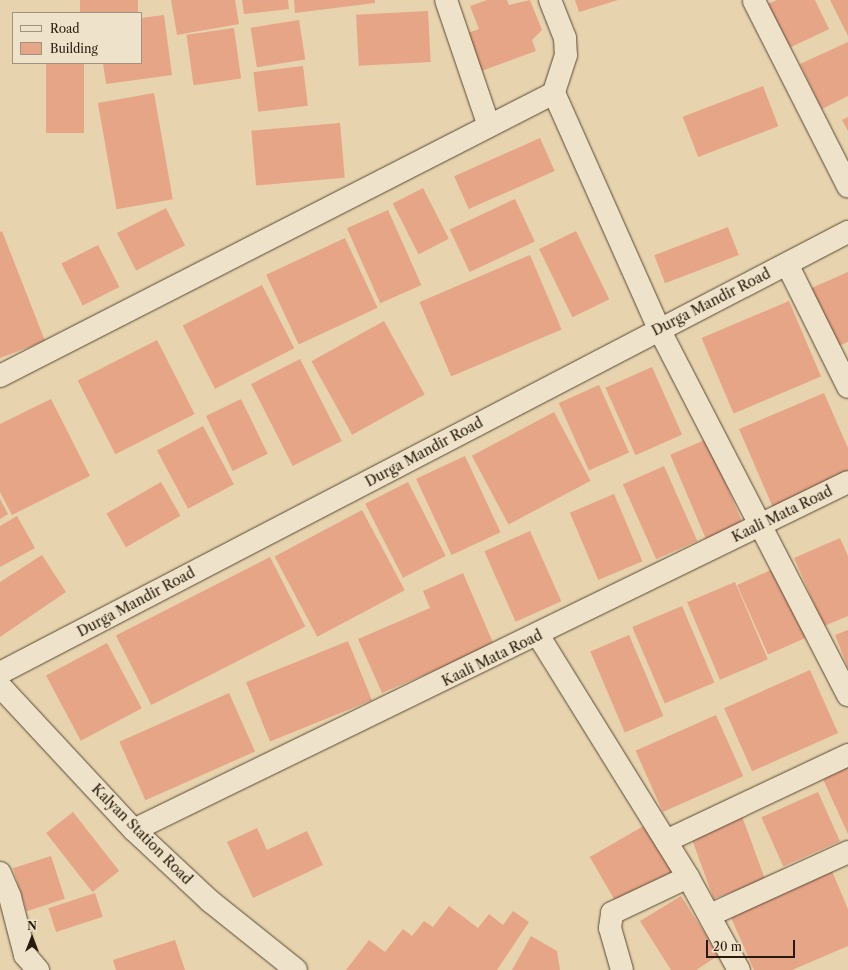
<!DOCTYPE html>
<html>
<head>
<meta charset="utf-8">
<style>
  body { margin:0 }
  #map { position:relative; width:848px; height:970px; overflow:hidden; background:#e7d3ae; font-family:"Libre Caslon Text",serif }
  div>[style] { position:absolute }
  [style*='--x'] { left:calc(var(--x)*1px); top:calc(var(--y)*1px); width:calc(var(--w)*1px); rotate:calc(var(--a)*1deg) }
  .building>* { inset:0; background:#e6a587; transform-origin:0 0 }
  .roads { filter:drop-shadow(0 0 1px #584934) drop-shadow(0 0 1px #584934) }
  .street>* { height:22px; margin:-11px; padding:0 11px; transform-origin:11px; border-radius:11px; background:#efe2ca }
  .secondary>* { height:22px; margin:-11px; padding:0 11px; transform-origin:11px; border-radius:11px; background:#efe2ca }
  span { translate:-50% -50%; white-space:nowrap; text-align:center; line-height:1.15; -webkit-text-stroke:3px #efe2ca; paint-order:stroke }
  .street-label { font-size:14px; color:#281b0b }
  .legend { position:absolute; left:12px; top:12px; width:130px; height:52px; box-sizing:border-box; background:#efe2ca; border:1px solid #9f927e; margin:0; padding:5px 7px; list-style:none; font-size:12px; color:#281b0b }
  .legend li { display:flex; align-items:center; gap:8px; height:20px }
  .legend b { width:20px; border:1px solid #9f927e }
  .north { position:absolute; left:12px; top:918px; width:40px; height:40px; -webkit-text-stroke:3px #efe2ca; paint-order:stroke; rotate:0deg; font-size:11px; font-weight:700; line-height:16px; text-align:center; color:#281b0b }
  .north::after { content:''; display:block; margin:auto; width:14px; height:18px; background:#281b0b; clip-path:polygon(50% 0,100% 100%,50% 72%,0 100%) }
  .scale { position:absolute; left:706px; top:940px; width:89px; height:18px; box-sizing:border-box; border:2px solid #281b0b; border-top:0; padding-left:5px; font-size:12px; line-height:14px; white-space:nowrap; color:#281b0b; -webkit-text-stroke:3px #efe2ca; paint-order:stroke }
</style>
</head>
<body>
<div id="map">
  <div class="building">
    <i style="left:80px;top:0;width:58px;height:13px"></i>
    <i style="clip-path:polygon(171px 0,235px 0,239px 24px,177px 35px)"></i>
    <i style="clip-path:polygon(242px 0,288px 0,289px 9px,244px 14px)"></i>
    <i style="clip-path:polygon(294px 0,375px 0,375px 3px,295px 13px)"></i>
    <i style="clip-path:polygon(487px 0,507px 0,509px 5px,530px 0,542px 30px,532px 40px,536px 51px,476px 73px,462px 35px,479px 29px,470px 6px)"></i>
    <i style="clip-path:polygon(575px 0,618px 0,579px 12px)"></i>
    <i style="clip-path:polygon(777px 0,815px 0,829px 29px,787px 49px,765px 5px)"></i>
    <i style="clip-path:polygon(830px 0,848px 0,848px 36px)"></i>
    <i style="left:428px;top:11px;width:51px;height:72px;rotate:87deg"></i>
    <i style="clip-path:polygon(164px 15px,172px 75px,106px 84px,103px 63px,141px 63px,141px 18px)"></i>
    <i style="left:299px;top:20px;width:40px;height:49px;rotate:81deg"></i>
    <i style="left:234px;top:28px;width:51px;height:48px;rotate:82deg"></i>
    <i style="clip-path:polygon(848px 42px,848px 96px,822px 109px,800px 64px)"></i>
    <i style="left:46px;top:63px;width:38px;height:70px"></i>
    <i style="left:303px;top:66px;width:40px;height:50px;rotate:83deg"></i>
    <i style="left:763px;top:86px;width:43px;height:86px;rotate:69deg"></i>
    <i style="left:154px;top:93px;width:108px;height:57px;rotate:80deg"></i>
    <i style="clip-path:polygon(848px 117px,848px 131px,842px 120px)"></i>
    <i style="left:340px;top:123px;width:55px;height:89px;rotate:85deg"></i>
    <i style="left:540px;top:138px;width:36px;height:94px;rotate:66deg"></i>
    <i style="left:423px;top:188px;width:57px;height:34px;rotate:63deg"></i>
    <i style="left:515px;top:199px;width:47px;height:72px;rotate:65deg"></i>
    <i style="left:166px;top:208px;width:42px;height:55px;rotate:63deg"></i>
    <i style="left:388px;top:210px;width:82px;height:45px;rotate:66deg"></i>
    <i style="left:728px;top:227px;width:30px;height:79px;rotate:69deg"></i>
    <i style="clip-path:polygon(2px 231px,45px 341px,0 358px,0 232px)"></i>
    <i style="left:576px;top:231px;width:76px;height:41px;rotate:64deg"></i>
    <i style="left:345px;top:238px;width:77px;height:87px;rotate:65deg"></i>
    <i style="left:98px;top:245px;width:47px;height:41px;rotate:63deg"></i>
    <i style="left:530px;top:255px;width:81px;height:120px;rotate:67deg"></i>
    <i style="clip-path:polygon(848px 272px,848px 342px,833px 348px,807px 290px)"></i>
    <i style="left:262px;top:285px;width:71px;height:89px;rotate:63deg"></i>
    <i style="left:789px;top:301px;width:82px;height:95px;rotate:67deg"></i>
    <i style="left:384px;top:321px;width:84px;height:83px;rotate:61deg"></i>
    <i style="left:157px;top:340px;width:83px;height:89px;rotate:63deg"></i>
    <i style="left:300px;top:359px;width:92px;height:55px;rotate:63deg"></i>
    <i style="left:652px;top:367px;width:74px;height:51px;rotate:66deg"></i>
    <i style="left:599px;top:385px;width:74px;height:44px;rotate:66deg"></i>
    <i style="clip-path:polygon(824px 393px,848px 448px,848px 478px,774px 510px,739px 429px)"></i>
    <i style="clip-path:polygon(51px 399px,90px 476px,12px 515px,0 492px,0 424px)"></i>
    <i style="left:241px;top:399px;width:61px;height:39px;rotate:64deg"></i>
    <i style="left:554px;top:412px;width:78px;height:93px;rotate:62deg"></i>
    <i style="left:203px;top:426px;width:66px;height:52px;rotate:62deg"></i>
    <i style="left:707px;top:439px;width:91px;height:40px;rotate:67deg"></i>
    <i style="left:465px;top:456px;width:84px;height:54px;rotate:65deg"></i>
    <i style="left:664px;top:466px;width:82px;height:45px;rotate:66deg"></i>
    <i style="left:161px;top:482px;width:39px;height:63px;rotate:60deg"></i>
    <i style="left:408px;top:482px;width:83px;height:48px;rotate:63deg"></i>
    <i style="left:614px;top:494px;width:73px;height:48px;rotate:67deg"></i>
    <i style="clip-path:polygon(0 499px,8px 514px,0 519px)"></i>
    <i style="left:362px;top:510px;width:91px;height:99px;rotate:62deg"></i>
    <i style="clip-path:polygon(17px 516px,35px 548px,0 567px,0 526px)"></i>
    <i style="left:530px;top:531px;width:77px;height:50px;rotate:66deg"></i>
    <i style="clip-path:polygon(840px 538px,848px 556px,848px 616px,824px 626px,794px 558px)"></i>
    <i style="clip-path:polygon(42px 555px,66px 592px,0 637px,0 582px)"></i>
    <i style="left:270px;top:557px;width:78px;height:173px;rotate:63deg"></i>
    <i style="left:780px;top:566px;width:76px;height:47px;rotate:66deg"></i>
    <i style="clip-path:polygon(463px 573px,494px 645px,382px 693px,358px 639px,430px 608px,423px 591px)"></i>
    <i style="left:735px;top:582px;width:84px;height:52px;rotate:67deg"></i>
    <i style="left:682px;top:606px;width:83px;height:54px;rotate:67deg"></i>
    <i style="clip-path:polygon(848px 630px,848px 668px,835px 635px)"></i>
    <i style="left:629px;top:635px;width:88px;height:42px;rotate:67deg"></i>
    <i style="left:348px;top:641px;width:64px;height:110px;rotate:68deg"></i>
    <i style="left:107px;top:643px;width:74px;height:69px;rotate:62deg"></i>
    <i style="left:810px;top:670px;width:69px;height:94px;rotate:66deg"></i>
    <i style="left:229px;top:693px;width:64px;height:120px;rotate:66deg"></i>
    <i style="left:716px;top:715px;width:67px;height:88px;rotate:66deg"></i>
    <i style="clip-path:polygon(848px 766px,848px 834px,822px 777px)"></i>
    <i style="left:818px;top:792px;width:54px;height:62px;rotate:66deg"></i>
    <i style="left:73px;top:812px;width:75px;height:34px;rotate:52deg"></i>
    <i style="left:742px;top:816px;width:68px;height:55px;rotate:70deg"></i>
    <i style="left:647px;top:824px;width:54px;height:66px;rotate:60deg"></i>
    <i style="clip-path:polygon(257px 828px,267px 850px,307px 831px,323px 865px,253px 898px,227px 842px)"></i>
    <i style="left:51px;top:856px;width:45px;height:40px;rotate:72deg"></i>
    <i style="clip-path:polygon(831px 869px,848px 909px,848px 946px,792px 970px,754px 970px,729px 913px)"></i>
    <i style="left:95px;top:893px;width:25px;height:49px;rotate:72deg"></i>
    <i style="clip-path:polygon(681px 896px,719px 955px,696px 970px,671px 970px,640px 921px)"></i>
    <i style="clip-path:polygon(449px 906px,478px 928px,489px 914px,503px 925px,513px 911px,529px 922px,497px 970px,346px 970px,369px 940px,385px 952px,403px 929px,412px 936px,424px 921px,433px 927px)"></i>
    <i style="clip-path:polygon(531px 936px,557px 951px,560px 970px,512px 970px)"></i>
    <i style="clip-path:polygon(175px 940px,185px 970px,116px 970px,113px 960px)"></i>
  </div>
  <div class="roads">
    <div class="street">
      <i style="--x:446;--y:0;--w:133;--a:71.2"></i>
      <i style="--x:550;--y:0;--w:41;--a:68.5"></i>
      <i style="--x:565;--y:38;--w:17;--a:87"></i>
      <i style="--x:566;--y:55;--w:40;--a:108"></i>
      <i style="--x:554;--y:93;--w:258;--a:66"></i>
      <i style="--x:659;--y:329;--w:412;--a:62.7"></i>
      <i style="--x:754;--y:1;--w:208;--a:63.1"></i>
      <i style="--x:787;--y:264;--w:137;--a:63.6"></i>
      <i style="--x:0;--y:376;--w:622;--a:-27.06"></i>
      <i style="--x:538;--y:635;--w:285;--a:58.2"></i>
      <i style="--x:688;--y:877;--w:106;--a:61.3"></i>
      <i style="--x:0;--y:673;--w:956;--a:-27.48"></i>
      <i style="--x:134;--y:830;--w:794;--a:-25.98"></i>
      <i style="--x:666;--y:841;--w:201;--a:-25.3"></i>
      <i style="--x:0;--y:873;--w:26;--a:67"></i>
      <i style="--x:10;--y:897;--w:60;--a:75.5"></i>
      <i style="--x:25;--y:955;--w:20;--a:49"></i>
      <i style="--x:710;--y:915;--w:152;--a:-24.5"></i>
      <i style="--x:622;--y:970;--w:44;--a:-105.9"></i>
      <i style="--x:610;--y:928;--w:15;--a:-82"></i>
      <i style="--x:612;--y:913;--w:84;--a:-25.3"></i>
    </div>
    <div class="secondary">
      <i style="--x:0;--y:686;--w:197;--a:47.1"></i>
      <i style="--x:134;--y:830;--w:104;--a:43.1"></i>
      <i style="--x:210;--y:901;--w:110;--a:38.7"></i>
    </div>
  </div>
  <div class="street-label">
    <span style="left:711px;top:302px;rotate:-27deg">Durga Mandir Road</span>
    <span style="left:424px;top:452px;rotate:-28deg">Durga Mandir Road</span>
    <span style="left:782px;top:514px;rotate:-26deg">Kaali Mata Road</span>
    <span style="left:136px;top:602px;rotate:-28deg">Durga Mandir Road</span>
    <span style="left:492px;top:658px;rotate:-26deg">Kaali Mata Road</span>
    <span style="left:142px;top:834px;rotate:45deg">Kalyan Station Road</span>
  </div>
  <ul class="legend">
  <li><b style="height:5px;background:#efe2ca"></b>Road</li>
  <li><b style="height:11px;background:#e6a587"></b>Building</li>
  </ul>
  <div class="north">N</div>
  <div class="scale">20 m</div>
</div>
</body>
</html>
